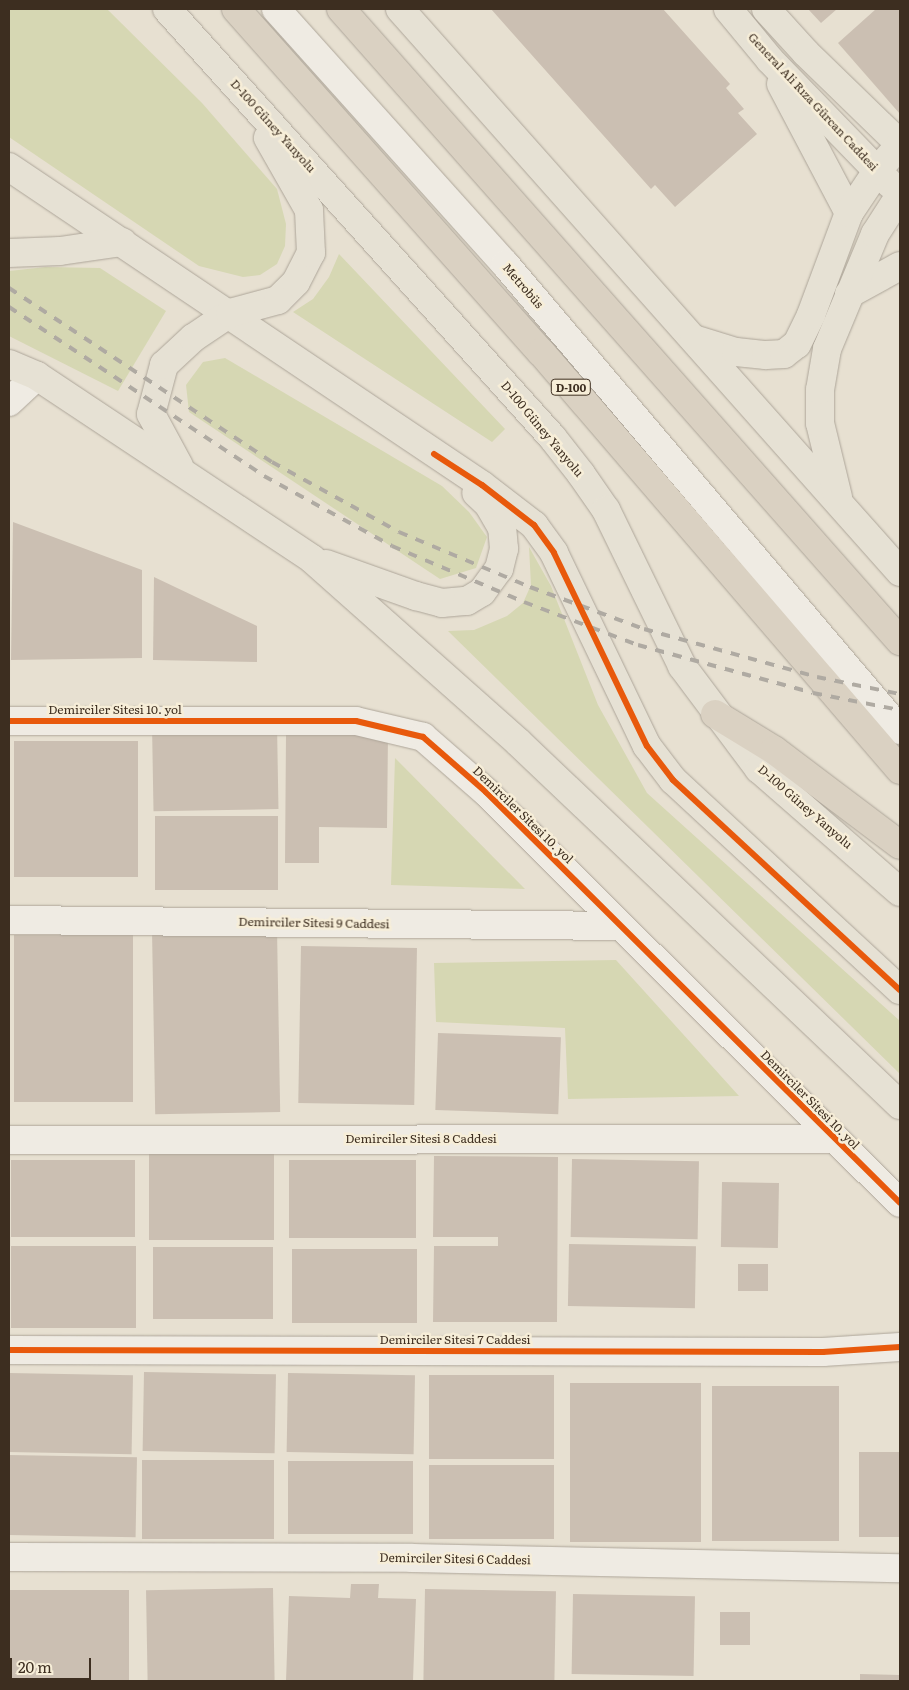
<!DOCTYPE html>
<html>
<head>
<meta charset="utf-8">
<style>
  body { margin:0 }
  #map { position:relative; width:909px; height:1690px; overflow:hidden; background:#e7e0d1; font-family:Literata,serif }
  div>[style] { position:absolute }
  [style*='--x'] { left:calc(var(--x)*1px); top:calc(var(--y)*1px); width:calc(var(--w)*1px); rotate:calc(var(--a)*1deg) }
  .green>* { inset:0; background:#d6d7b3 }
  .building>* { inset:0; background:#cbbfb2; transform-origin:0 0 }
  .roads { filter:drop-shadow(0 0 1px #ada599) drop-shadow(0 0 1px #ada599) }
  .minor>* { height:28px; margin:-14px; padding:0 14px; transform-origin:14px; border-radius:14px; background:#efebe3 }
  .major>* { height:28px; margin:-14px; padding:0 14px; transform-origin:14px; border-radius:14px; background:#e6e1d4 }
  .highway>* { height:28px; margin:-14px; padding:0 14px; transform-origin:14px; border-radius:14px; background:#dad1c2 }
  .rail>* { height:4px; margin-top:-2px; transform-origin:0; background:repeating-linear-gradient(90deg,#afaaa2 0 9px,transparent 0 18px) }
  .cycleway>* { height:6px; margin:-3px; padding:0 3px; transform-origin:3px; border-radius:3px; background:#e8590c }
  span { translate:-50% -50%; white-space:nowrap; text-align:center; line-height:1.15; -webkit-text-stroke:5px #f7eed8; paint-order:stroke }
  .shield-label span { padding:1px 4px; background:#f7eed8; border:1px solid; border-radius:4px; -webkit-text-stroke-width:0 }
  .shield-label { font-size:11px; color:#3d2e20; font-weight:700 }
  .street-label { font-size:12px; color:#3d2e20 }
  .frame { position:absolute; inset:0; border:10px solid #3d2e20; pointer-events:none }
  .scale { position:absolute; left:10px; top:1658px; width:81px; height:22px; box-sizing:border-box; border:2px solid #3d2e20; border-top:0; padding-left:6px; font-size:15px; line-height:18px; white-space:nowrap; color:#3d2e20; -webkit-text-stroke:4px #f7eed8; paint-order:stroke }
</style>
</head>
<body>
<div id="map">
  <div class="green">
    <i style="clip-path:polygon(9px 9px,107px 9px,202px 103px,277px 189px,286px 224px,285px 246px,277px 264px,260px 275px,243px 277px,199px 266px,9px 137px)"></i>
    <i style="clip-path:polygon(339px 254px,505px 429px,492px 442px,293px 312px,313px 299px,329px 277px)"></i>
    <i style="clip-path:polygon(46px 267px,100px 268px,166px 311px,118px 391px,9px 336px,9px 271px)"></i>
    <i style="clip-path:polygon(225px 358px,442px 486px,469px 512px,487px 537px,476px 568px,440px 579px,189px 412px,186px 385px,203px 362px)"></i>
    <i style="clip-path:polygon(529px 547px,551px 586px,598px 705px,647px 793px,900px 1021px,900px 1074px,448px 631px,474px 630px,507px 616px,523px 603px,531px 585px)"></i>
    <i style="clip-path:polygon(395px 758px,525px 889px,391px 885px)"></i>
    <i style="clip-path:polygon(616px 960px,739px 1096px,568px 1099px,565px 1028px,436px 1022px,434px 963px)"></i>
  </div>
  <div class="building">
    <i style="clip-path:polygon(491px 9px,663px 9px,730px 84px,726px 88px,744px 109px,738px 113px,757px 134px,675px 207px,655px 185px,651px 189px)"></i>
    <i style="clip-path:polygon(808px 9px,837px 9px,821px 23px)"></i>
    <i style="clip-path:polygon(876px 9px,900px 9px,900px 114px,838px 43px)"></i>
    <i style="clip-path:polygon(13px 522px,142px 570px,142px 658px,11px 660px)"></i>
    <i style="clip-path:polygon(154px 577px,257px 626px,257px 662px,153px 660px)"></i>
    <i style="left:277px;top:724px;width:85px;height:125px;rotate:89deg"></i>
    <i style="clip-path:polygon(286px 734px,388px 734px,387px 828px,319px 827px,319px 863px,285px 863px)"></i>
    <i style="left:14px;top:741px;width:124px;height:136px"></i>
    <i style="left:155px;top:816px;width:123px;height:74px"></i>
    <i style="left:277px;top:929px;width:183px;height:125px;rotate:89deg"></i>
    <i style="left:14px;top:935px;width:119px;height:167px"></i>
    <i style="left:301px;top:946px;width:116px;height:157px;rotate:1deg"></i>
    <i style="left:438px;top:1033px;width:123px;height:77px;rotate:2deg"></i>
    <i style="left:274px;top:1154px;width:86px;height:125px;rotate:90deg"></i>
    <i style="clip-path:polygon(434px 1156px,558px 1157px,557px 1322px,433px 1322px,434px 1246px,498px 1246px,498px 1237px,433px 1237px)"></i>
    <i style="left:572px;top:1159px;width:127px;height:78px;rotate:1deg"></i>
    <i style="left:11px;top:1160px;width:124px;height:77px"></i>
    <i style="left:289px;top:1160px;width:127px;height:78px"></i>
    <i style="left:722px;top:1182px;width:57px;height:65px;rotate:1deg"></i>
    <i style="left:569px;top:1244px;width:127px;height:62px;rotate:1deg"></i>
    <i style="left:11px;top:1246px;width:125px;height:82px"></i>
    <i style="left:153px;top:1247px;width:120px;height:72px"></i>
    <i style="left:292px;top:1249px;width:125px;height:74px"></i>
    <i style="left:738px;top:1264px;width:30px;height:27px"></i>
    <i style="left:144px;top:1372px;width:132px;height:79px;rotate:1deg"></i>
    <i style="left:9px;top:1373px;width:124px;height:79px;rotate:1deg"></i>
    <i style="left:288px;top:1373px;width:127px;height:79px;rotate:1deg"></i>
    <i style="left:429px;top:1375px;width:125px;height:84px"></i>
    <i style="left:570px;top:1383px;width:131px;height:159px"></i>
    <i style="left:712px;top:1386px;width:127px;height:155px"></i>
    <i style="left:900px;top:1452px;width:85px;height:41px;rotate:90deg"></i>
    <i style="left:9px;top:1455px;width:128px;height:80px;rotate:1deg"></i>
    <i style="left:142px;top:1460px;width:132px;height:79px"></i>
    <i style="left:288px;top:1461px;width:125px;height:73px"></i>
    <i style="left:429px;top:1465px;width:125px;height:74px"></i>
    <i style="clip-path:polygon(351px 1584px,379px 1584px,378px 1598px,416px 1599px,413px 1681px,286px 1681px,289px 1596px,350px 1598px)"></i>
    <i style="left:273px;top:1588px;width:93px;height:127px;rotate:89deg"></i>
    <i style="left:425px;top:1589px;width:131px;height:92px;rotate:1deg"></i>
    <i style="left:9px;top:1590px;width:120px;height:91px"></i>
    <i style="left:573px;top:1594px;width:122px;height:80px;rotate:1deg"></i>
    <i style="left:720px;top:1612px;width:30px;height:33px"></i>
    <i style="clip-path:polygon(860px 1674px,900px 1675px,900px 1681px,860px 1681px)"></i>
  </div>
  <div class="roads">
    <div class="minor">
      <i style="--x:276;--y:9;--w:343;--a:48.1"></i>
      <i style="--x:505;--y:264;--w:611;--a:49.71"></i>
      <i style="--x:9;--y:402;--w:38;--a:-43"></i>
      <i style="--x:9;--y:721;--w:347;--a:0"></i>
      <i style="--x:356;--y:721;--w:69;--a:13.4"></i>
      <i style="--x:423;--y:737;--w:84;--a:41.1"></i>
      <i style="--x:486;--y:792;--w:583;--a:44.79"></i>
      <i style="--x:9;--y:920;--w:610;--a:0.56"></i>
      <i style="--x:9;--y:1140;--w:824;--a:-0.07"></i>
      <i style="--x:9;--y:1350;--w:814;--a:0.14"></i>
      <i style="--x:823;--y:1352;--w:77;--a:-3.7"></i>
      <i style="--x:9;--y:1557;--w:403;--a:0.1"></i>
      <i style="--x:412;--y:1558;--w:488;--a:1.2"></i>
    </div>
    <div class="major">
      <i style="--x:167;--y:9;--w:576;--a:48.03"></i>
      <i style="--x:552;--y:437;--w:47;--a:51.9"></i>
      <i style="--x:581;--y:474;--w:44;--a:55.2"></i>
      <i style="--x:606;--y:510;--w:174;--a:64"></i>
      <i style="--x:682;--y:666;--w:129;--a:53.2"></i>
      <i style="--x:759;--y:769;--w:187;--a:41.1"></i>
      <i style="--x:400;--y:9;--w:753;--a:48.39"></i>
      <i style="--x:728;--y:9;--w:66;--a:50.5"></i>
      <i style="--x:770;--y:60;--w:173;--a:45.9"></i>
      <i style="--x:766;--y:9;--w:59;--a:47.7"></i>
      <i style="--x:806;--y:53;--w:131;--a:44.1"></i>
      <i style="--x:781;--y:84;--w:146;--a:62.2"></i>
      <i style="--x:9;--y:167;--w:570;--a:33.91"></i>
      <i style="--x:482;--y:485;--w:66;--a:37.6"></i>
      <i style="--x:534;--y:525;--w:34;--a:54"></i>
      <i style="--x:554;--y:553;--w:214;--a:64.3"></i>
      <i style="--x:647;--y:746;--w:43;--a:52.6"></i>
      <i style="--x:673;--y:780;--w:309;--a:42.8"></i>
      <i style="--x:9;--y:253;--w:51;--a:-2.2"></i>
      <i style="--x:60;--y:251;--w:63;--a:-8.3"></i>
      <i style="--x:849;--y:294;--w:58;--a:-28.8"></i>
      <i style="--x:694;--y:339;--w:44;--a:17.2"></i>
      <i style="--x:736;--y:352;--w:30;--a:6"></i>
      <i style="--x:766;--y:355;--w:18;--a:-3"></i>
      <i style="--x:784;--y:354;--w:16;--a:-38"></i>
      <i style="--x:797;--y:344;--w:32;--a:-64"></i>
      <i style="--x:811;--y:315;--w:109;--a:-69.6"></i>
      <i style="--x:849;--y:213;--w:50;--a:-56.3"></i>
      <i style="--x:877;--y:171;--w:35;--a:-49"></i>
      <i style="--x:9;--y:364;--w:30;--a:23"></i>
      <i style="--x:37;--y:376;--w:330;--a:33.6"></i>
      <i style="--x:312;--y:559;--w:276;--a:41.6"></i>
      <i style="--x:518;--y:742;--w:527;--a:43.54"></i>
      <i style="--x:179;--y:466;--w:59;--a:-118.3"></i>
      <i style="--x:151;--y:414;--w:51;--a:-75.1"></i>
      <i style="--x:164;--y:365;--w:40;--a:-43"></i>
      <i style="--x:193;--y:338;--w:45;--a:-34"></i>
      <i style="--x:230;--y:313;--w:50;--a:-15.2"></i>
      <i style="--x:278;--y:300;--w:25;--a:-45"></i>
      <i style="--x:296;--y:282;--w:33;--a:-63"></i>
      <i style="--x:311;--y:253;--w:43;--a:-92.7"></i>
      <i style="--x:309;--y:210;--w:83;--a:-119.7"></i>
      <i style="--x:838;--y:497;--w:76;--a:-103.7"></i>
      <i style="--x:820;--y:423;--w:33;--a:-90"></i>
      <i style="--x:820;--y:390;--w:42;--a:-80.3"></i>
      <i style="--x:827;--y:349;--w:125;--a:-67.3"></i>
      <i style="--x:875;--y:234;--w:46;--a:-57.3"></i>
      <i style="--x:326;--y:564;--w:96;--a:19.6"></i>
      <i style="--x:416;--y:596;--w:27;--a:15"></i>
      <i style="--x:442;--y:603;--w:25;--a:-5"></i>
      <i style="--x:467;--y:601;--w:17;--a:-31"></i>
      <i style="--x:482;--y:592;--w:29;--a:-54"></i>
      <i style="--x:499;--y:569;--w:21;--a:-76"></i>
      <i style="--x:504;--y:549;--w:21;--a:-95"></i>
      <i style="--x:502;--y:528;--w:28;--a:-120"></i>
      <i style="--x:488;--y:504;--w:16;--a:-137"></i>
    </div>
    <div class="highway">
      <i style="--x:236;--y:9;--w:459;--a:48.4"></i>
      <i style="--x:541;--y:352;--w:551;--a:49.34"></i>
      <i style="--x:341;--y:9;--w:844;--a:48.51"></i>
      <i style="--x:715;--y:714;--w:69;--a:31.4"></i>
      <i style="--x:774;--y:750;--w:158;--a:37"></i>
    </div>
  </div>
  <div class="rail">
    <i style="--x:9;--y:288;--w:315;--a:33.5"></i>
    <i style="--x:272;--y:462;--w:145;--a:28.9"></i>
    <i style="--x:399;--y:532;--w:142;--a:22.8"></i>
    <i style="--x:530;--y:587;--w:121;--a:20.2"></i>
    <i style="--x:644;--y:629;--w:180;--a:15.5"></i>
    <i style="--x:817;--y:677;--w:85;--a:11.6"></i>
    <i style="--x:9;--y:307;--w:306;--a:33.5"></i>
    <i style="--x:264;--y:476;--w:146;--a:28.7"></i>
    <i style="--x:392;--y:546;--w:143;--a:23"></i>
    <i style="--x:524;--y:602;--w:122;--a:20.7"></i>
    <i style="--x:638;--y:645;--w:181;--a:15.3"></i>
    <i style="--x:813;--y:693;--w:89;--a:11.1"></i>
  </div>
  <div class="cycleway">
    <i style="--x:434;--y:454;--w:57;--a:32.9"></i>
    <i style="--x:482;--y:485;--w:66;--a:37.6"></i>
    <i style="--x:534;--y:525;--w:34;--a:54"></i>
    <i style="--x:554;--y:553;--w:214;--a:64.3"></i>
    <i style="--x:647;--y:746;--w:43;--a:52.6"></i>
    <i style="--x:673;--y:780;--w:309;--a:42.8"></i>
    <i style="--x:9;--y:721;--w:347;--a:0"></i>
    <i style="--x:356;--y:721;--w:69;--a:13.4"></i>
    <i style="--x:423;--y:737;--w:84;--a:41.1"></i>
    <i style="--x:486;--y:792;--w:583;--a:44.79"></i>
    <i style="--x:9;--y:1350;--w:814;--a:0.14"></i>
    <i style="--x:823;--y:1352;--w:77;--a:-3.7"></i>
  </div>
  <div class="shield-label">
    <span style="left:571px;top:387px">D-100</span>
  </div>
  <div class="street-label">
    <span style="left:813px;top:102px;rotate:47deg">General Ali Rıza Gürcan Caddesi</span>
    <span style="left:273px;top:126px;rotate:48deg">D-100 Güney Yanyolu</span>
    <span style="left:523px;top:286px;rotate:49deg">Metrobüs</span>
    <span style="left:542px;top:429px;rotate:50deg">D-100 Güney Yanyolu</span>
    <span style="left:115px;top:710px">Demirciler Sitesi 10. yol</span>
    <span style="left:805px;top:807px;rotate:41deg">D-100 Güney Yanyolu</span>
    <span style="left:523px;top:815px;rotate:44deg">Demirciler Sitesi 10. yol</span>
    <span style="left:314px;top:923px;rotate:1deg">Demirciler Sitesi 9 Caddesi</span>
    <span style="left:810px;top:1100px;rotate:45deg">Demirciler Sitesi 10. yol</span>
    <span style="left:421px;top:1139px">Demirciler Sitesi 8 Caddesi</span>
    <span style="left:455px;top:1340px">Demirciler Sitesi 7 Caddesi</span>
    <span style="left:455px;top:1559px;rotate:1deg">Demirciler Sitesi 6 Caddesi</span>
  </div>
  <div class="frame"></div>
  <div class="scale">20 m</div>
</div>
</body>
</html>
